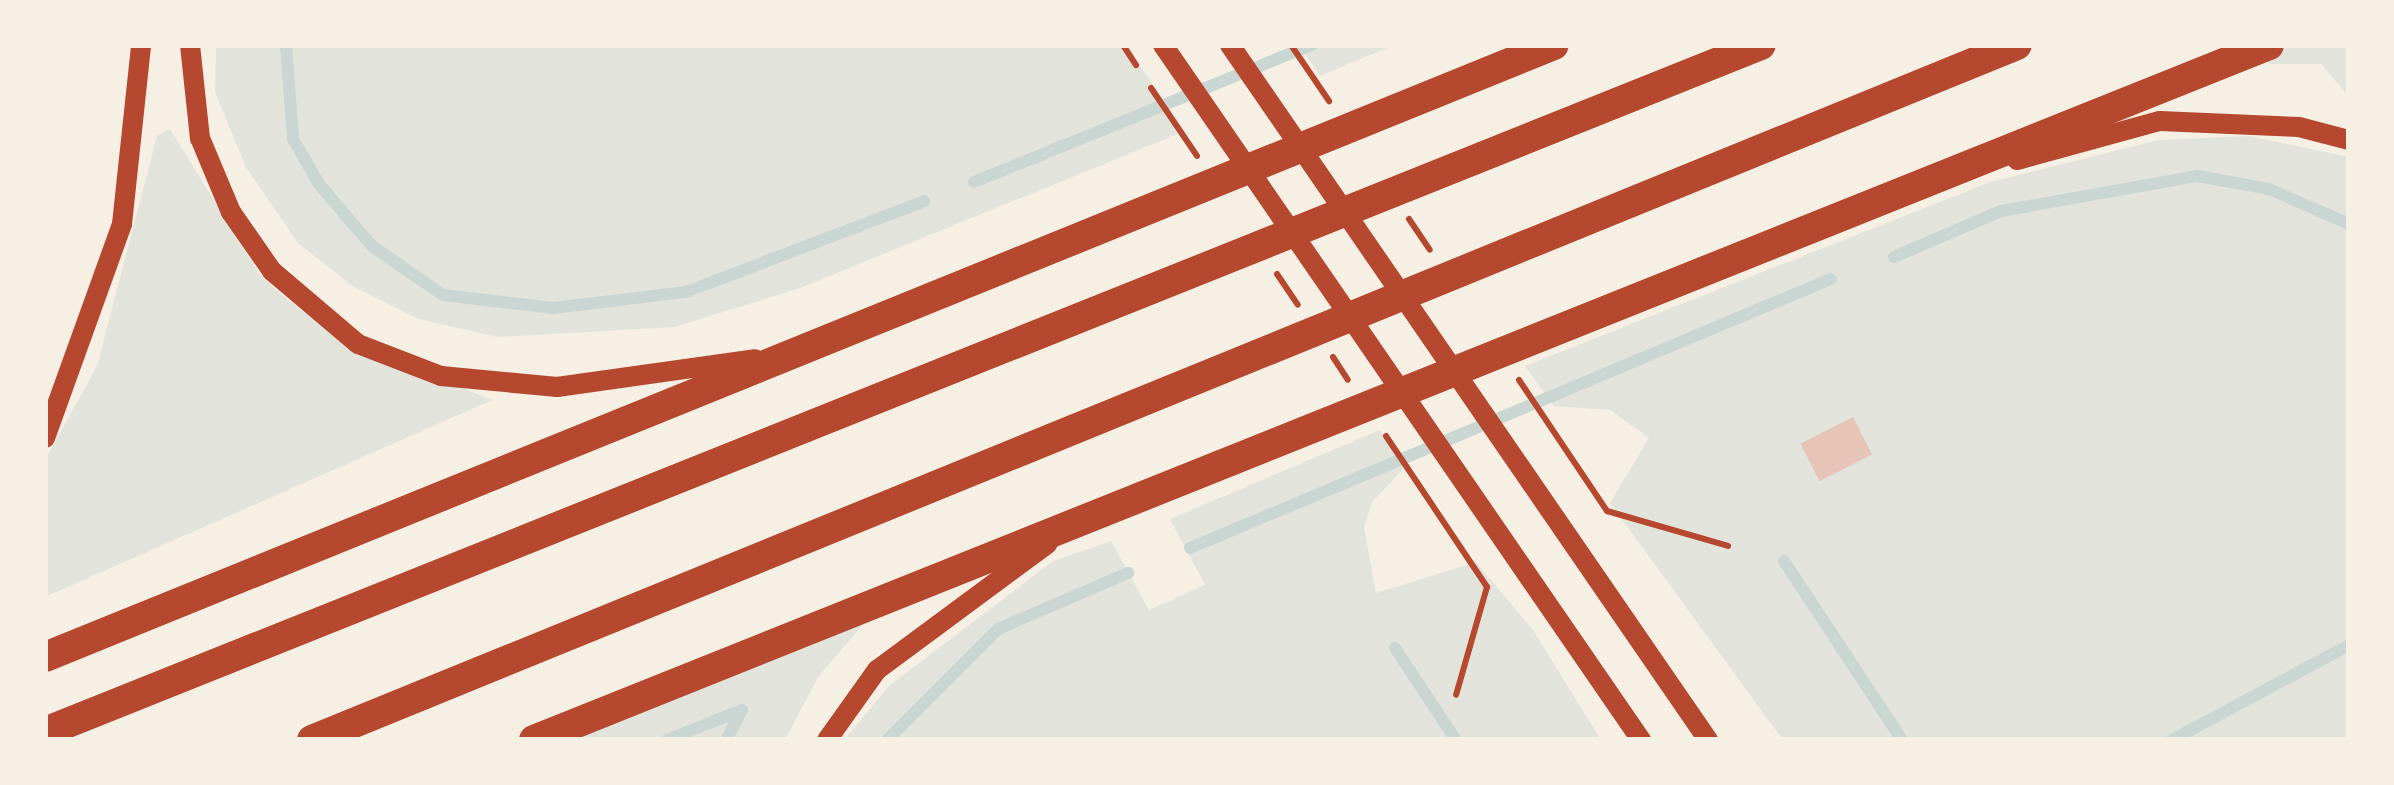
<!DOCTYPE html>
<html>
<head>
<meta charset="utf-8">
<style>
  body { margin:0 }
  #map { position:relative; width:2394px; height:785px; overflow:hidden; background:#f6efe4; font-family:"Fira Sans Condensed",sans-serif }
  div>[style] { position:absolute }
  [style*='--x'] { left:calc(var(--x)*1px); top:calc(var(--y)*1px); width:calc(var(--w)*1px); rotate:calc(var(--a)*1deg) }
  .green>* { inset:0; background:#e2e4dc }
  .stream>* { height:12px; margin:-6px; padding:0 6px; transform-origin:6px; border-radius:6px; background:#c9d6d2 }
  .building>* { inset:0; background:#e6c5b7; transform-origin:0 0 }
  .path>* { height:6px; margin:-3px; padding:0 3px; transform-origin:3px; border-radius:3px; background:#b5482f }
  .secondary>* { height:20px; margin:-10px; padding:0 10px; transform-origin:10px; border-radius:10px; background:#b5482f }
  .motorway>* { height:30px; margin:-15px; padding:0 15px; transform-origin:15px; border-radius:15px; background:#b5482f }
  span { translate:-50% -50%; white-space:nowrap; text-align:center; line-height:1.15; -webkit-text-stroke:9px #f6efe4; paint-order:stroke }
  .frame { position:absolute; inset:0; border:48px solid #f6efe4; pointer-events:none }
</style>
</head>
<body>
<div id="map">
  <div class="green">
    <i style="clip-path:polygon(216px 45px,1125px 45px,1185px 131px,800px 288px,675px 327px,497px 337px,419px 319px,351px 285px,298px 243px,246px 167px,215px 92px)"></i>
    <i style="clip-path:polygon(1299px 45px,1394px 45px,1320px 76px)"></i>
    <i style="clip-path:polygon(2295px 45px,2349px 45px,2349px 97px,2321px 64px,2269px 64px,2267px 57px)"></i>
    <i style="clip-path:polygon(170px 129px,258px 272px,284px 297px,341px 340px,492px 400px,45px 597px,45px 460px,97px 366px,157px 136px)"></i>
    <i style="clip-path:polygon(2249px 136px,2349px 157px,2349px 740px,1783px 740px,1610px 503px,1649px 438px,1610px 410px,1554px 406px,1525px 366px,1990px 182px,2158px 140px)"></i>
    <i style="clip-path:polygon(1380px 430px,1405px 467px,1372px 502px,1364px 527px,1376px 593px,1476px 562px,1533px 630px,1601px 740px,844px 740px,890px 685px,1053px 561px,1111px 541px,1149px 610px,1205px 585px,1170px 519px)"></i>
    <i style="clip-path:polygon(866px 621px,818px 677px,785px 740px,569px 740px)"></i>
  </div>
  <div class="stream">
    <i style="--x:286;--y:45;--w:94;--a:85.7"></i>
    <i style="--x:293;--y:139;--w:52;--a:60"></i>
    <i style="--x:319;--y:184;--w:82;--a:49.5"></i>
    <i style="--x:372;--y:246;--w:86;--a:34.6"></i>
    <i style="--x:443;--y:295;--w:111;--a:6.7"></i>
    <i style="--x:553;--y:308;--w:134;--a:-6.9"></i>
    <i style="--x:686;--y:292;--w:255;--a:-20.9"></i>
    <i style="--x:974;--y:182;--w:365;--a:-22.1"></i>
    <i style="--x:1894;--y:257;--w:116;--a:-23.3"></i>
    <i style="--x:2001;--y:211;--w:199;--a:-10.1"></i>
    <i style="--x:2197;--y:176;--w:73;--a:10.2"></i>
    <i style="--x:2269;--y:189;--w:87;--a:23.6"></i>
    <i style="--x:1190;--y:548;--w:695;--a:-22.77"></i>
    <i style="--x:1784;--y:561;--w:214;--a:56.6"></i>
    <i style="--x:1395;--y:648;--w:110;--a:56.5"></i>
    <i style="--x:667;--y:740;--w:81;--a:-21.8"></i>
    <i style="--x:742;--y:710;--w:34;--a:118"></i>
    <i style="--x:887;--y:740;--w:157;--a:-45"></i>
    <i style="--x:998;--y:629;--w:142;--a:-23.3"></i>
    <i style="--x:2172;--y:740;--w:201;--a:-28.2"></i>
  </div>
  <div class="building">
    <i style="left:1853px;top:417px;width:42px;height:59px;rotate:63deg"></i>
  </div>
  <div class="path">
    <i style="--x:1123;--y:45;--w:24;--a:57"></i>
    <i style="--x:1291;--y:45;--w:68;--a:55.8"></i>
    <i style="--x:1151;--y:88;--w:82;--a:55.9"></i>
    <i style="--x:1409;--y:219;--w:37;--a:56"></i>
    <i style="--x:1277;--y:274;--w:37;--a:56"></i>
    <i style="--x:1333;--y:357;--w:27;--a:57"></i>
    <i style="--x:1519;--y:380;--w:158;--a:56.1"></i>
    <i style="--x:1607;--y:511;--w:126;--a:16.1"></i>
    <i style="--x:1386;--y:436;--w:182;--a:56.2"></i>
    <i style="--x:1487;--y:587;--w:112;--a:106"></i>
  </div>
  <div class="secondary">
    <i style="--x:190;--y:45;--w:94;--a:83.9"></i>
    <i style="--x:200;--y:138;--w:80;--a:67.3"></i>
    <i style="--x:231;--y:212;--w:72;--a:55.2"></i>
    <i style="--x:272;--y:271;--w:113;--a:40.3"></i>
    <i style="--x:358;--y:344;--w:89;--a:21.1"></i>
    <i style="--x:441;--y:376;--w:117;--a:5.4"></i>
    <i style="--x:557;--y:387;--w:200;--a:-8"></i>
    <i style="--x:1163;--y:45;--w:844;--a:55.48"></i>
    <i style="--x:1230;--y:45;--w:844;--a:55.48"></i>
    <i style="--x:2017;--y:160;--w:148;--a:-15.3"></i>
    <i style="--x:2160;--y:121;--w:139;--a:2.5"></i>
    <i style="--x:2299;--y:127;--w:52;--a:14.6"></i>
    <i style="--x:45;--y:438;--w:227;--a:-70.2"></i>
    <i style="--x:122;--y:224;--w:180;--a:-83.9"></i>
    <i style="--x:827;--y:740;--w:86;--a:-54.5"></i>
    <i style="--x:877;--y:670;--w:212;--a:-36.5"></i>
  </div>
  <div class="motorway">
    <i style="--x:45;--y:657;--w:1628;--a:-22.08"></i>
    <i style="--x:45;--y:732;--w:1848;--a:-21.82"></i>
    <i style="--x:312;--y:740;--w:1841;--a:-22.18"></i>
    <i style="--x:534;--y:740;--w:1869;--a:-21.83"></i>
  </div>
  <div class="frame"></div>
</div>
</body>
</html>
